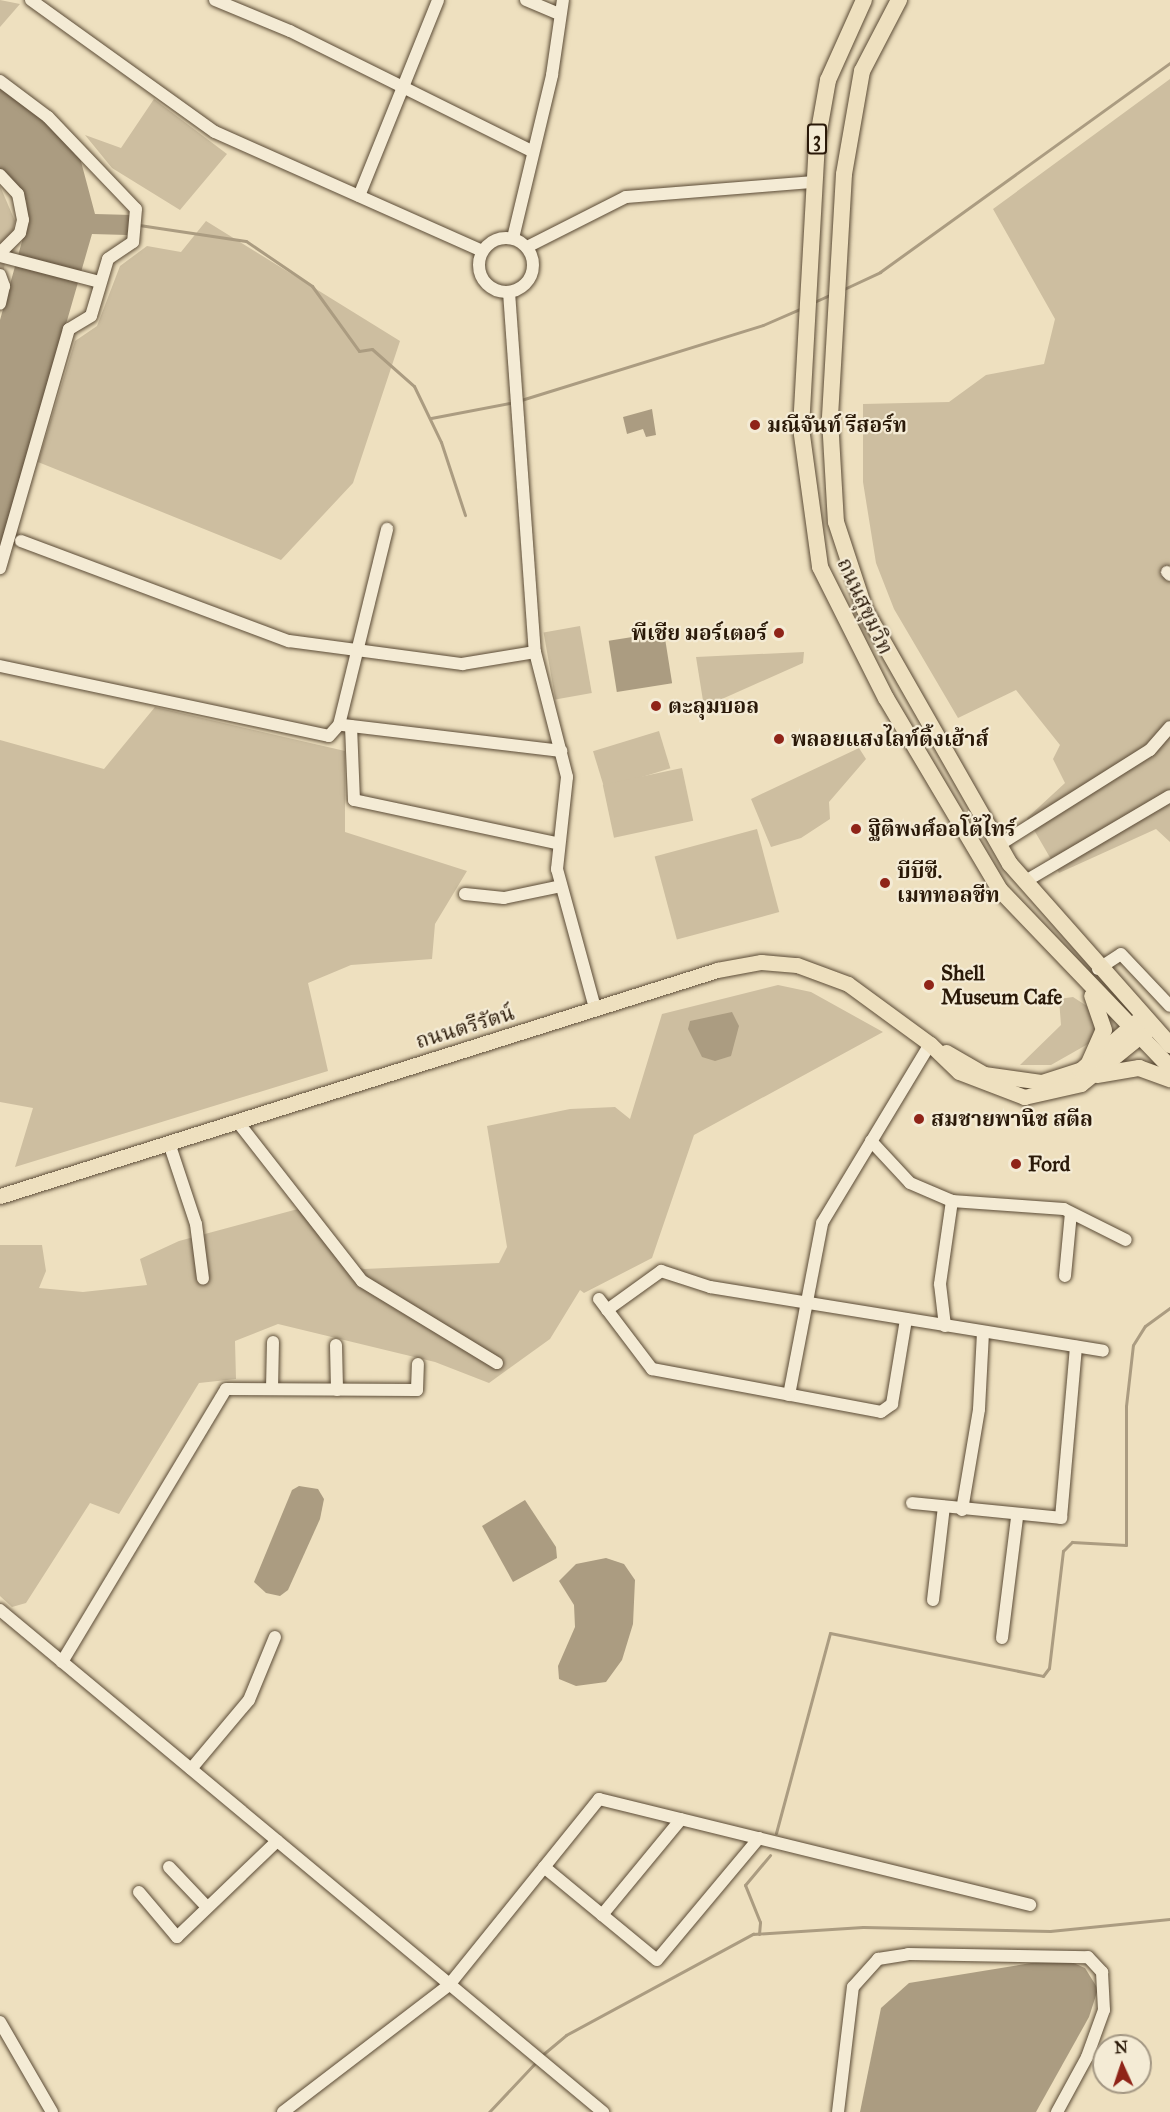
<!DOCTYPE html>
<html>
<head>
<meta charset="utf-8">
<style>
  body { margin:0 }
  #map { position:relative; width:1170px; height:2112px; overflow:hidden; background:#eee0bf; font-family:"IM FELL Great Primer","Noto Serif Thai",serif }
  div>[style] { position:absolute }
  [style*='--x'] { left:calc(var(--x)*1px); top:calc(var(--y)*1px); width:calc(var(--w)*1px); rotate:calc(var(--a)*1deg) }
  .green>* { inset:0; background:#cdbea0; transform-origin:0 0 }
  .water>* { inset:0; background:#ab9c81; transform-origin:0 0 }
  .stream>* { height:3px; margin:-1.5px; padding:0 1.5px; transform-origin:1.5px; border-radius:1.5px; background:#ab9c81 }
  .roads { filter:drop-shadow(0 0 2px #5b4b36) drop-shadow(0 0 2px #5b4b36) }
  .minor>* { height:12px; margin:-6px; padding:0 6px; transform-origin:6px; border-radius:6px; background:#f4ebd5 }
  .minor>.ring { margin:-6px; padding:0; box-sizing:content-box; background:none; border:12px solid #f4ebd5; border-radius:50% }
  .major>* { height:15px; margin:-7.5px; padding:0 7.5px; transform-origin:7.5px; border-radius:7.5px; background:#eee0bf }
  .highway>* { height:16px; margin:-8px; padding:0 8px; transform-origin:8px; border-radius:8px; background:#eee0bf }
  .dots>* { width:16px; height:16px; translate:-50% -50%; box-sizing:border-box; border:3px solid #f4ebd5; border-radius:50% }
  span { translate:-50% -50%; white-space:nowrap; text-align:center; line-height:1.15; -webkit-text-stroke:4.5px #f4ebd5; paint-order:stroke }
  .shield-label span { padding:2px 4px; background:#f4ebd5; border:2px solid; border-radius:4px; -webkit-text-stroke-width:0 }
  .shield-label { font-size:20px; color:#2a1908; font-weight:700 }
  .poi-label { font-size:21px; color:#2a1908; font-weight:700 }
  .left { translate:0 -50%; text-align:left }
  .right { translate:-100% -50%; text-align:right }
  .street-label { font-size:21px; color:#2a1908 }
  .north { position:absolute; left:1092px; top:2034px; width:60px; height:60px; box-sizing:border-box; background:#f4ebd5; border:2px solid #a39783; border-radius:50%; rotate:357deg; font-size:16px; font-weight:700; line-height:24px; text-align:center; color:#2a1908 }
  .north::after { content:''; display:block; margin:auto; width:21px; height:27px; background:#8f2418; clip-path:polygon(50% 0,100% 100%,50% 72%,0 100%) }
</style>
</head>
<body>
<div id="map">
  <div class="green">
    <i style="clip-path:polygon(0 0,20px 4px,0 27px)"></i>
    <i style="clip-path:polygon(1170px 79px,1170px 842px,1156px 829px,1059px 873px,1027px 818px,1065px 783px,1053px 759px,1060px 745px,1016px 690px,958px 718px,894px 609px,876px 563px,863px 482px,863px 404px,949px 402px,986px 375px,1044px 364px,1055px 319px,993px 209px)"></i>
    <i style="clip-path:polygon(154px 99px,227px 154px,180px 210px,112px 168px,85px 135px,121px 148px)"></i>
    <i style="clip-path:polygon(0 186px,15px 221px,0 285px)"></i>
    <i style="clip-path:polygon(206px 221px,400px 341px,353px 483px,281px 560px,38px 462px,75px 341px,97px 326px,120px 266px,147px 246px,181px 252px)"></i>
    <i style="left:580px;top:626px;width:68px;height:37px;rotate:80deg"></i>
    <i style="clip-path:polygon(804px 652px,803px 663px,704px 707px,696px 657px)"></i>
    <i style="clip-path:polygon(155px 707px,345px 751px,345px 832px,467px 871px,435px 924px,432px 959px,351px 965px,308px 983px,328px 1071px,15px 1167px,33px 1108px,0 1102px,0 740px,104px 769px)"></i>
    <i style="left:659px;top:731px;width:39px;height:69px;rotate:73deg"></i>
    <i style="clip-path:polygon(859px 748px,866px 759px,829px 802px,830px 819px,801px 838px,771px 847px,751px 799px)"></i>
    <i style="left:682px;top:768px;width:54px;height:81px;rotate:78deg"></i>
    <i style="left:757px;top:829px;width:86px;height:106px;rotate:75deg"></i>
    <i style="clip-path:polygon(778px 985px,811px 992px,883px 1032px,694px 1135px,652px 1258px,584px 1293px,580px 1290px,550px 1339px,489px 1383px,435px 1362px,278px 1324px,235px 1341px,236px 1379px,199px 1383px,119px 1514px,90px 1503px,26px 1603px,12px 1607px,0 1596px,0 1245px,42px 1245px,46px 1271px,39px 1288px,83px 1292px,147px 1285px,140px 1259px,179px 1241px,298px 1209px,342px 1263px,364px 1269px,499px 1263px,507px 1247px,487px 1126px,570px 1109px,615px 1107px,630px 1119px,662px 1014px)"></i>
    <i style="clip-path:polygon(1073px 997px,1093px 1010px,1095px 1040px,1051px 1065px,1020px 1065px,1061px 1025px,1059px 999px)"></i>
  </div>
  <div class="water">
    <i style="clip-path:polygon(0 86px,47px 121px,79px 154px,95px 214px,132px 215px,127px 235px,92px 234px,0 553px,0 320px,28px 220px,26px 201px,0 170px)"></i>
    <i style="clip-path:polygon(652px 409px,656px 435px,646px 437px,643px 429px,627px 434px,623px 417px)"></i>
    <i style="left:664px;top:632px;width:52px;height:56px;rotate:81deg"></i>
    <i style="clip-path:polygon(732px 1012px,739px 1026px,731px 1056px,715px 1061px,702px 1057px,688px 1029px,690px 1021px)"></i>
    <i style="clip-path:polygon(299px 1486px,318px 1489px,324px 1499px,320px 1519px,288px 1590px,280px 1596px,266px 1593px,254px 1582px,292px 1490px)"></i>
    <i style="clip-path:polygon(525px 1500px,556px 1547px,557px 1558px,513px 1582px,482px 1526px)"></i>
    <i style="clip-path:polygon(606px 1558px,624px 1564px,635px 1580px,633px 1624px,622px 1660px,606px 1682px,576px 1686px,559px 1679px,558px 1666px,575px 1627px,574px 1605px,559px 1581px,576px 1564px)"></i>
    <i style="clip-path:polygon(1062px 1958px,1085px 1968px,1098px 1989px,1089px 2017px,1036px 2112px,860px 2112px,881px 2008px,909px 1983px)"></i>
  </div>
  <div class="stream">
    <i style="--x:139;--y:225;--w:108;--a:8.5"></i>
    <i style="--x:246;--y:241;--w:80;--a:34.3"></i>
    <i style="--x:312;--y:286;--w:80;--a:54.1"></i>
    <i style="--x:359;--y:351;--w:13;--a:-9"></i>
    <i style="--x:372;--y:349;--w:56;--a:41.4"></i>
    <i style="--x:414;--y:386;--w:62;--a:64.3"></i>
    <i style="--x:441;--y:442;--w:77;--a:71.8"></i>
    <i style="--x:844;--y:289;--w:40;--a:-25"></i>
    <i style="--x:880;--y:272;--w:357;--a:-35.8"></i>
    <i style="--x:814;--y:302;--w:20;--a:-24"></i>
    <i style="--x:521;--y:400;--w:253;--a:-17.2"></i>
    <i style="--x:763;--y:325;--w:43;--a:-23.6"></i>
    <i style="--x:431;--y:418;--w:86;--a:-10.8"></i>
    <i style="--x:776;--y:1833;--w:207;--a:-74.9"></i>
    <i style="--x:830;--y:1633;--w:217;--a:11.4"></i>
    <i style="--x:1043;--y:1676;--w:10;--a:-53"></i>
    <i style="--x:1049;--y:1668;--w:118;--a:-83.2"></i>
    <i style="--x:1063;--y:1551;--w:13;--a:-45"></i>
    <i style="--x:1072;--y:1542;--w:54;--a:3.2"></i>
    <i style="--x:1126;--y:1545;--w:139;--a:-90"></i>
    <i style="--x:1126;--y:1406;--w:61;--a:-83.5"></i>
    <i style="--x:1133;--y:1345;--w:22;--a:-58"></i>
    <i style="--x:1145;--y:1326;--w:31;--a:-36"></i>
    <i style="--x:759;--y:1934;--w:12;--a:-85"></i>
    <i style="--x:760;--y:1922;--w:40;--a:-112"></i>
    <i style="--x:745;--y:1885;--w:39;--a:-50"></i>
    <i style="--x:541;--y:2056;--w:33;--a:-40"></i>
    <i style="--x:566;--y:2035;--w:213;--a:-28.4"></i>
    <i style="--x:753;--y:1934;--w:110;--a:-3.6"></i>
    <i style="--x:863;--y:1927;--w:187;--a:1.2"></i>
    <i style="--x:1050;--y:1931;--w:121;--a:-5.7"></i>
    <i style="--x:489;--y:2112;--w:70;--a:-46.7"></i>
  </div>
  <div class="roads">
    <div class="minor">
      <i style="--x:31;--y:0;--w:226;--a:35.7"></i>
      <i style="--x:215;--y:132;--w:292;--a:24"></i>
      <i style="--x:215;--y:0;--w:81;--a:22.5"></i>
      <i style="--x:290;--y:31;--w:270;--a:26.4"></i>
      <i style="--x:526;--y:0;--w:34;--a:23"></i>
      <i style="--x:0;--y:81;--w:60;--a:36.9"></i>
      <i style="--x:48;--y:117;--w:127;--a:46.3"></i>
      <i style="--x:136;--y:209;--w:33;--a:95"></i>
      <i style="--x:133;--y:242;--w:30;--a:146"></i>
      <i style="--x:108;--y:259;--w:59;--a:106.6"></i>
      <i style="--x:91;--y:316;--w:26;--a:149"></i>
      <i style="--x:69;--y:329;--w:249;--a:106.1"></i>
      <i style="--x:0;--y:175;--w:26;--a:47"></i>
      <i style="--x:18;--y:194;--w:26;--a:79"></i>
      <i style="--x:23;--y:220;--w:13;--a:103"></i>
      <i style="--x:20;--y:233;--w:28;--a:135"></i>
      <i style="--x:359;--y:196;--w:211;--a:-68"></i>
      <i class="ring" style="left:479px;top:238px;width:42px;height:42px"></i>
      <i style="--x:513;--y:238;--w:168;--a:-76.5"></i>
      <i style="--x:552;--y:75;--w:76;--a:-81.7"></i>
      <i style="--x:527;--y:247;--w:111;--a:-26.8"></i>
      <i style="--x:626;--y:197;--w:189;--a:-4.6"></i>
      <i style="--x:0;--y:256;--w:103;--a:14.6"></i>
      <i style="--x:0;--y:275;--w:12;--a:70"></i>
      <i style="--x:4;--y:286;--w:18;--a:103"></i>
      <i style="--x:509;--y:292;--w:361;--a:85.9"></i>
      <i style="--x:535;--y:652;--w:129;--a:75.6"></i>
      <i style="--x:567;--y:777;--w:93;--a:96.2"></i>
      <i style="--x:557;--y:869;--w:144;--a:74.7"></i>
      <i style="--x:21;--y:541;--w:286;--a:20.5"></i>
      <i style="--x:289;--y:641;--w:175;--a:7.6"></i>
      <i style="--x:462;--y:664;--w:74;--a:-9.3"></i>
      <i style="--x:1167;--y:572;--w:4;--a:45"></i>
      <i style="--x:0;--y:666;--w:336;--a:12"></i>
      <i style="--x:329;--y:736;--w:15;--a:-48"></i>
      <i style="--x:339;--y:725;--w:202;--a:-76.2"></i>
      <i style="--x:343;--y:725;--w:220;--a:6.8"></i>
      <i style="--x:351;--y:726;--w:74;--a:87.7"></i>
      <i style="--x:354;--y:800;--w:207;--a:12"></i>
      <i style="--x:999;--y:845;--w:178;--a:-32.2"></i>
      <i style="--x:1150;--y:750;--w:30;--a:-49"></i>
      <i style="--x:1024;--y:882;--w:169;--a:-30.5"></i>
      <i style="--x:465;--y:894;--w:39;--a:6"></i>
      <i style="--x:504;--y:898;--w:58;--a:-11.9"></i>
      <i style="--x:1098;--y:969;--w:27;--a:-33"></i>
      <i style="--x:1121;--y:954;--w:71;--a:46.7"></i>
      <i style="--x:237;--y:1121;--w:203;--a:52"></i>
      <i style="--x:362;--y:1281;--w:158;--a:31.3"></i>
      <i style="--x:871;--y:1141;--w:57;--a:47.1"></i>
      <i style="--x:910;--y:1183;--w:46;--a:23.2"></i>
      <i style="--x:952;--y:1201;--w:112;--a:4.1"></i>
      <i style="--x:1064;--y:1209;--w:69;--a:26.6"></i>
      <i style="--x:169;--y:1143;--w:85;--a:71.6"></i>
      <i style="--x:196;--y:1224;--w:55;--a:82.7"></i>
      <i style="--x:1065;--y:1276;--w:63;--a:-84.6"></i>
      <i style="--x:599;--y:1299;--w:88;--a:52.9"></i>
      <i style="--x:652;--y:1369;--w:233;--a:10.6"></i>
      <i style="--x:881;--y:1412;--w:14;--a:-36"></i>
      <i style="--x:892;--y:1404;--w:86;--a:-80.6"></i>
      <i style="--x:607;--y:1310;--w:67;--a:-35.8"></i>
      <i style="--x:661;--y:1271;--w:52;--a:18.1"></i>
      <i style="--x:710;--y:1287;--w:398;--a:9.2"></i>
      <i style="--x:945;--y:1326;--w:42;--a:-96.8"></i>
      <i style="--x:940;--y:1284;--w:84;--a:-81.8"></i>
      <i style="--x:336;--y:1345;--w:45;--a:88.7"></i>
      <i style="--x:272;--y:1389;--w:47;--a:-88.8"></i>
      <i style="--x:789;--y:1395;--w:175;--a:-79.1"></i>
      <i style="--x:822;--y:1223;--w:209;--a:-58.9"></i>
      <i style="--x:912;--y:1503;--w:150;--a:5.7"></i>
      <i style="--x:1061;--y:1518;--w:172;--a:-85"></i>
      <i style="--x:962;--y:1510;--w:102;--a:-80.4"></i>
      <i style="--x:979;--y:1409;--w:77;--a:-87"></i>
      <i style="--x:933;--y:1600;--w:94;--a:-83.3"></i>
      <i style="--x:0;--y:1610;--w:785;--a:39.78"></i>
      <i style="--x:1002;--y:1638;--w:122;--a:-82.9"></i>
      <i style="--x:62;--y:1662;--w:318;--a:-59"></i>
      <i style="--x:226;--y:1389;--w:191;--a:0.3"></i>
      <i style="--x:417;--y:1390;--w:26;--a:-88"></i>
      <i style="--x:191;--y:1769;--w:90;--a:-50"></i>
      <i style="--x:249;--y:1700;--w:68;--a:-67.6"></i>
      <i style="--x:169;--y:1867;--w:55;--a:46.5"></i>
      <i style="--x:544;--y:1867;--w:146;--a:39.5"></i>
      <i style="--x:657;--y:1960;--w:159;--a:-50.1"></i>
      <i style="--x:139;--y:1892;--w:59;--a:49.8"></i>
      <i style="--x:177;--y:1937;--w:139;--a:-43.8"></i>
      <i style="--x:602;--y:1915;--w:124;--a:-50.5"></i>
      <i style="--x:0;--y:2022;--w:104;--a:60"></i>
      <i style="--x:283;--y:2112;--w:209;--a:-37.4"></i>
      <i style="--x:449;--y:1985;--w:239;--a:-51.1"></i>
      <i style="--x:599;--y:1799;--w:444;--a:13.8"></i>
      <i style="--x:838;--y:2112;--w:126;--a:-83.2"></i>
      <i style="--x:853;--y:1987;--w:38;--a:-48"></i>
      <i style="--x:878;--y:1959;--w:30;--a:-9"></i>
      <i style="--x:908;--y:1954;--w:180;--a:1"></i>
      <i style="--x:1088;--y:1957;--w:21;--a:47"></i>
      <i style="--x:1102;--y:1972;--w:38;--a:87"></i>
      <i style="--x:1104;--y:2010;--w:50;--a:109.9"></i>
      <i style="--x:1087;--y:2057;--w:63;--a:118.6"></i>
    </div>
    <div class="major">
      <i style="--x:946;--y:1052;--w:44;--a:30.1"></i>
      <i style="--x:984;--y:1074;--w:59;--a:7.9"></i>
      <i style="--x:1042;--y:1082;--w:40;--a:-18"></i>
      <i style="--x:1080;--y:1070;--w:79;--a:-40.9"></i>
      <i style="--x:0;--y:1196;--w:752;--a:-17.49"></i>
      <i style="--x:717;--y:970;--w:45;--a:-10.3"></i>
      <i style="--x:761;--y:962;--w:36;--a:5"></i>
      <i style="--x:797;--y:965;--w:54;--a:20.4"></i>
      <i style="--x:848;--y:984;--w:102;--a:36.2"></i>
      <i style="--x:930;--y:1044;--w:40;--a:44"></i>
      <i style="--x:959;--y:1072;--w:70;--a:21"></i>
      <i style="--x:1024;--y:1097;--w:58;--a:-12.8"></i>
      <i style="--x:1081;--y:1084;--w:89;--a:-39.1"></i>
    </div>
    <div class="highway">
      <i style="--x:864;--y:0;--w:88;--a:114.2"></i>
      <i style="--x:828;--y:80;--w:63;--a:100.1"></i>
      <i style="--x:817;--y:142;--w:286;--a:93.2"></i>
      <i style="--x:801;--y:428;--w:140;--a:82.2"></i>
      <i style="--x:820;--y:567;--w:147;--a:63.3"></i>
      <i style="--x:886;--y:698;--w:223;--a:59.3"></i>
      <i style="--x:1000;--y:890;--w:245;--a:46.2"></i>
      <i style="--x:899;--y:0;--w:80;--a:117.5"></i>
      <i style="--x:862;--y:71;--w:105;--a:99.9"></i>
      <i style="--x:844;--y:174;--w:245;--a:93.3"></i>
      <i style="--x:830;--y:419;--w:103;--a:86.7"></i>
      <i style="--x:836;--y:522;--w:93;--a:71.8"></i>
      <i style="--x:865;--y:610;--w:292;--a:60.3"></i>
      <i style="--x:1010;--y:864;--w:242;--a:48.5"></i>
      <i style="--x:1089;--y:1063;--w:36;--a:-66"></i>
      <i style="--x:1104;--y:1030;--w:36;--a:-109"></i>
      <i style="--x:1097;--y:1075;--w:43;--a:-9.5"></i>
      <i style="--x:1139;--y:1068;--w:33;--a:20"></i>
    </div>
  </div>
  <div class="dots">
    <i style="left:755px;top:425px;background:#8f2418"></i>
    <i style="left:779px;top:633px;background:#8f2418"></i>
    <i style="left:656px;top:706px;background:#8f2418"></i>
    <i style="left:779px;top:739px;background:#8f2418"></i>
    <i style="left:856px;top:829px;background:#8f2418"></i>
    <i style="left:885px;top:883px;background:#8f2418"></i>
    <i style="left:929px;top:985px;background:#8f2418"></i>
    <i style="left:919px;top:1119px;background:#8f2418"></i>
    <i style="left:1016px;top:1164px;background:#8f2418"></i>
  </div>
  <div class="shield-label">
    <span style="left:817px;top:139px">3</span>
  </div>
  <div class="poi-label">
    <span class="left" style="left:767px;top:425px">มณีจันท์ รีสอร์ท</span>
    <span class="right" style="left:767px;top:633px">พีเชีย มอร์เตอร์</span>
    <span class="left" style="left:668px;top:706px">ตะลุมบอล</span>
    <span class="left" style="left:791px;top:739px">พลอยแสงไลท์ติ้งเฮ้าส์</span>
    <span class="left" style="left:868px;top:829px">ฐิติพงศ์ออโต้ไทร์</span>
    <span class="left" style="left:897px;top:883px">บีบีซี.<br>เมททอลชีท</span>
    <span class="left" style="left:941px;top:985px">Shell<br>Museum Cafe</span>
    <span class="left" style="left:931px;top:1119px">สมชายพานิช สตีล</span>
    <span class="left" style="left:1028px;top:1164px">Ford</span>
  </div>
  <div class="street-label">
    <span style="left:865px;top:606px;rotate:65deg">ถนนสุขุมวิท</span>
    <span style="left:465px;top:1027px;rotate:-17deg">ถนนตรีรัตน์</span>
  </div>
  <div class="north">N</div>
</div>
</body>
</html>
